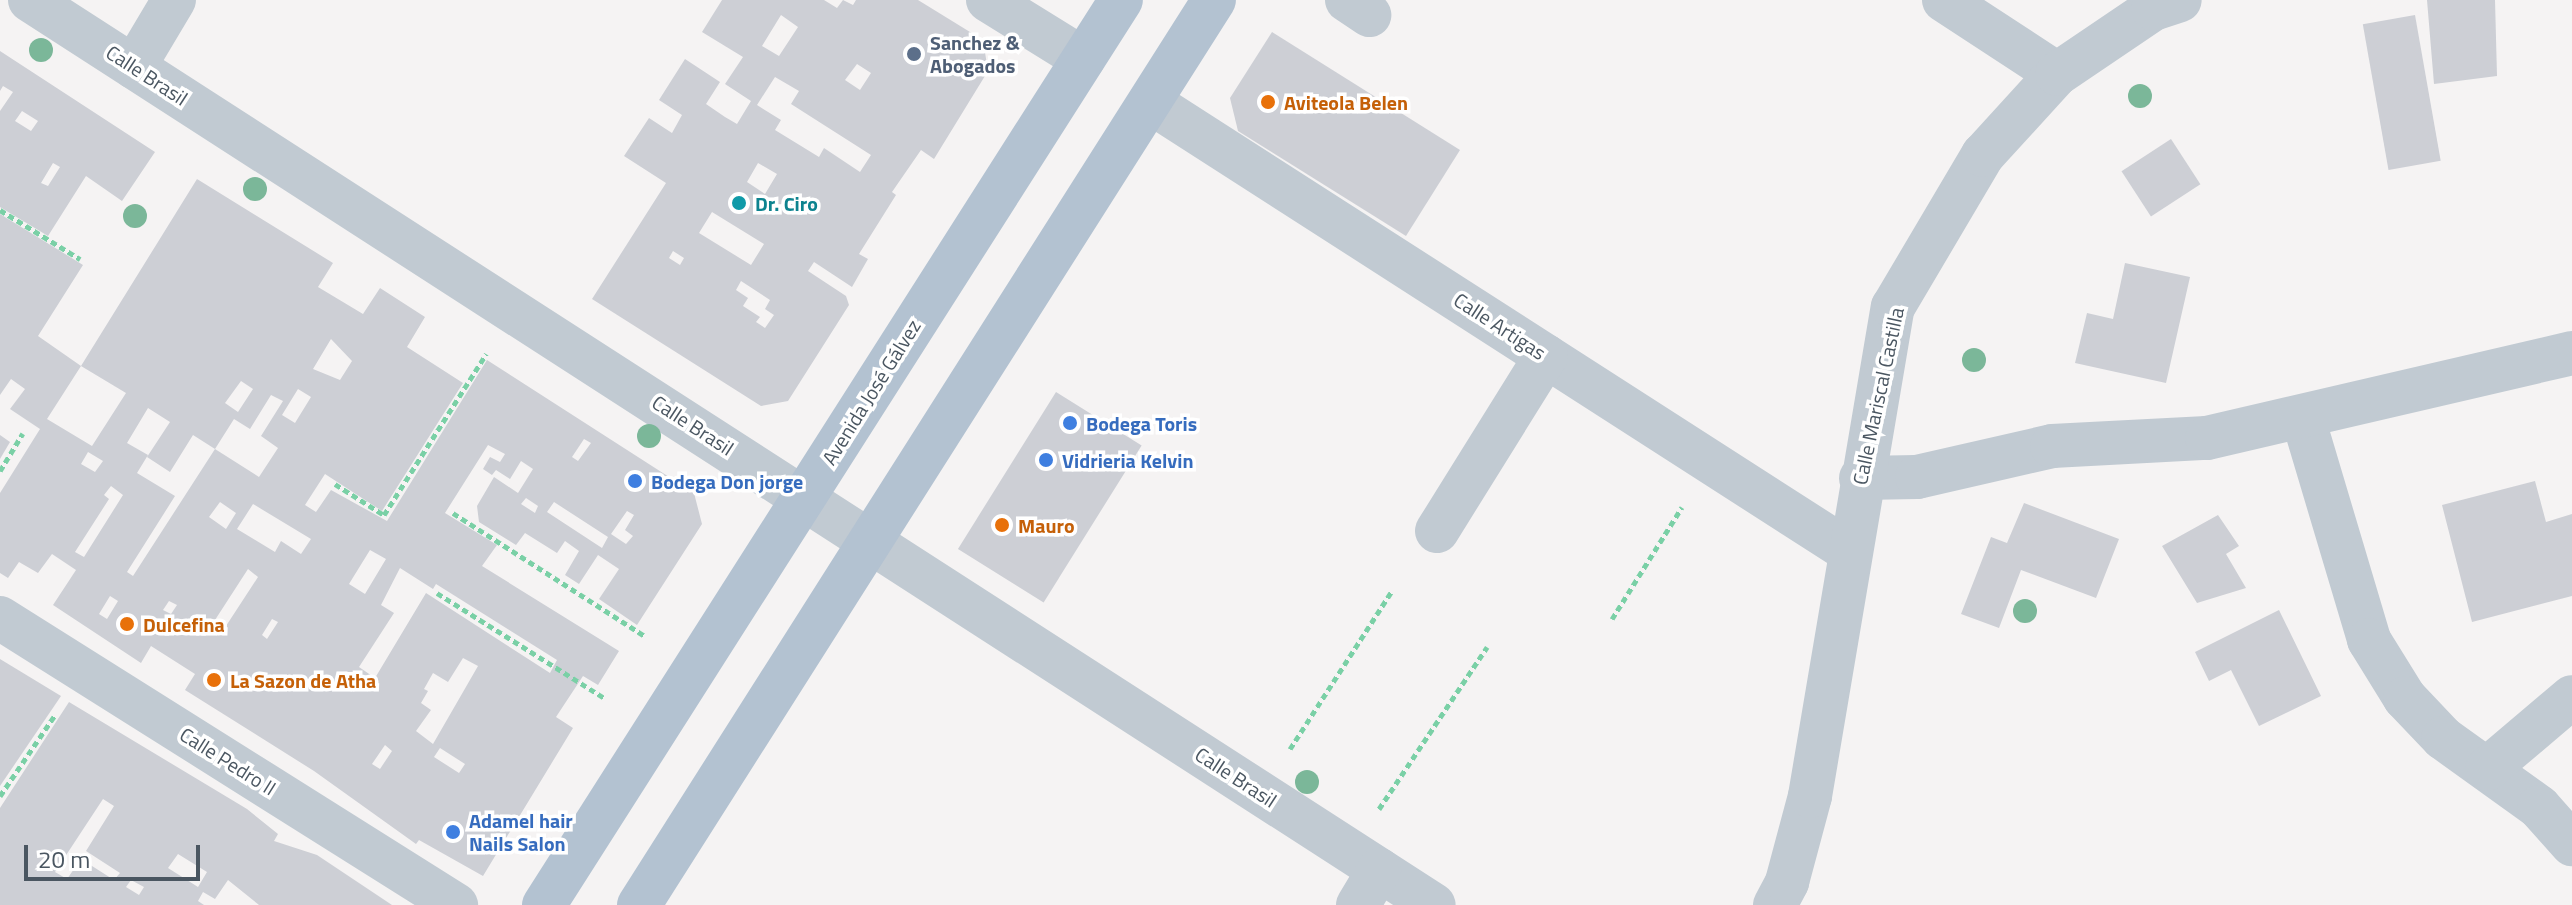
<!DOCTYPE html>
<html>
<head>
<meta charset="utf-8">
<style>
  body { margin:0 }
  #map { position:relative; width:2572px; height:905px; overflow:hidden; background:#f5f3f3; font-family:"Titillium Web",sans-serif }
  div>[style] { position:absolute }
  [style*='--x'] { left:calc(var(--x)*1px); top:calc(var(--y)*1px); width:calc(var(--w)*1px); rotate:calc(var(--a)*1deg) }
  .building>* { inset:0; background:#cdcfd5; transform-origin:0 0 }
  .path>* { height:5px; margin-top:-2.5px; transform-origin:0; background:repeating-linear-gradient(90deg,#7ad0a6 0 6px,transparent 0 10px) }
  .minor>* { height:44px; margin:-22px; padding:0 22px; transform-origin:22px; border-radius:22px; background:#c1cad2 }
  .major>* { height:44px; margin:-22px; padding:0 22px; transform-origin:22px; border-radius:22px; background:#b3c2d1 }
  .trees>* { width:24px; height:24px; margin:-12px; border-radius:50%; background:#7bb799 }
  .dots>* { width:22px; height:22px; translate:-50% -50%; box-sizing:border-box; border:4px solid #fff; border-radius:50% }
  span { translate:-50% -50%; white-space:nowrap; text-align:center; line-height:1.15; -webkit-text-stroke:7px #fff; paint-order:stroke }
  .service-label { font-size:20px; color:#4e5e75; font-weight:700 }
  .left { translate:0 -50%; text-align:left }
  .street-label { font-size:20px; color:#4a5661 }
  .food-label { font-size:20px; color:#c56008; font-weight:700 }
  .culture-label { font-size:20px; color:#0d838f; font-weight:700 }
  .shop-label { font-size:20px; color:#366cbe; font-weight:700 }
  .scale { position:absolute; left:24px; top:845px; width:176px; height:36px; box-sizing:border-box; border:4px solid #4a5661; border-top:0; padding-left:10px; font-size:24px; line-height:28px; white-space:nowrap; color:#4a5661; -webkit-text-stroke:6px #fff; paint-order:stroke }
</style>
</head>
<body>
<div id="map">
  <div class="building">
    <i style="clip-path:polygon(evenodd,722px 0,824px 0,837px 8px,843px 0,853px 5px,856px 0,918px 0,983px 40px,988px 71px,934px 159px,921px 150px,892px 192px,896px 195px,859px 254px,868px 259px,852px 287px,814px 262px,808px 271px,846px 296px,849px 305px,788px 401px,761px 406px,592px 299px,666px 183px,624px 156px,649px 118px,672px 133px,682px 115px,659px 100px,685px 59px,720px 82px,706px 104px,725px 117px,737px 124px,751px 101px,725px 84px,743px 57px,702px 32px,722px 0,781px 15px,798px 27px,779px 56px,762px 46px,781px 15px,722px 0,857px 64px,871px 73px,860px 90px,845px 80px,857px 64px,722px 0,775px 77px,799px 91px,791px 104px,871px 155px,860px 172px,824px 148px,819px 157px,775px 130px,781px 120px,757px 105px,775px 77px,722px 0,758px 163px,777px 174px,765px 194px,747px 182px,758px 163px,722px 0,712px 212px,764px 244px,751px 265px,699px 233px,712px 212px,722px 0,673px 251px,684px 258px,680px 265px,669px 258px,673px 251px,722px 0,741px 281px,770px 300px,765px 309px,774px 315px,765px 328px,756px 322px,760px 317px,743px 306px,748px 298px,736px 290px,741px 281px)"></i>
    <i style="clip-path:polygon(2427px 0,2495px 0,2497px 76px,2434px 84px)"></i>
    <i style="left:2415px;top:15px;width:148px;height:53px;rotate:80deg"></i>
    <i style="clip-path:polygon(1272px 32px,1460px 150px,1406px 236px,1238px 131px,1230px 98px)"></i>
    <i style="clip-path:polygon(evenodd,0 51px,155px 152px,122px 201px,86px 176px,48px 236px,0 207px,0 111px,13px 92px,3px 86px,0 91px,0 51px,22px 111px,38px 121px,31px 131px,15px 121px,22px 111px,0 51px,53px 163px,60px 167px,48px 186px,41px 183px,53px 163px)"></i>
    <i style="left:2171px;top:139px;width:54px;height:59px;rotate:57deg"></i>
    <i style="clip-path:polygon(evenodd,197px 179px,333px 263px,318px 287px,363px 314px,380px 288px,425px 317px,407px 347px,463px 383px,382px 511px,325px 474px,305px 505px,316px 512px,331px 490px,387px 521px,487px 360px,694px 493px,702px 524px,637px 625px,599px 599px,619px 569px,598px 555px,579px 584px,565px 575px,579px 551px,565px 541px,557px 553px,525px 533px,516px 545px,479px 522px,477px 506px,494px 477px,518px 493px,533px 469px,521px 461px,510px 479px,496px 470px,492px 475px,483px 469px,490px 457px,500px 462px,505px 454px,488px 445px,445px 513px,497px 545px,482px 566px,619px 651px,598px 685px,583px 676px,556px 717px,573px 728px,483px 876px,419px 840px,416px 844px,314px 771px,185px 690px,195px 674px,151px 646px,141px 663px,53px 605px,76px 570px,52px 554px,38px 573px,19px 562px,8px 578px,0 573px,0 493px,40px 429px,10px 409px,25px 389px,11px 379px,0 395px,0 214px,83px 265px,38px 336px,81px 366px,47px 419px,92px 446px,126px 393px,81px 366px,197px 179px,331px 339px,352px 361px,340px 380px,313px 369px,331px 339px,197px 179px,241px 381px,253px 389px,238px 412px,225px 403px,241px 381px,197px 179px,298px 389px,311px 397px,295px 423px,282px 415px,298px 389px,197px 179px,271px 395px,283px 401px,261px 436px,278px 448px,259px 477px,215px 449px,133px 576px,127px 572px,175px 496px,137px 473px,148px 455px,127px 443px,148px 408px,170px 422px,147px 457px,170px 472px,193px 435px,215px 449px,234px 419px,250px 429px,271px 395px,197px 179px,584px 439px,591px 443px,578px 461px,572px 457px,584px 439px,197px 179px,88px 452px,103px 461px,95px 472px,81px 464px,88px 452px,197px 179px,111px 486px,123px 495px,84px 557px,75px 552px,109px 499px,104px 495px,111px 486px,197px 179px,526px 498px,538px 506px,535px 513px,521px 504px,526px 498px,197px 179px,220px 502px,236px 513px,226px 529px,209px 517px,220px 502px,197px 179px,554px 502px,608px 537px,602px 548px,547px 512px,554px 502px,197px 179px,253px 504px,311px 539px,301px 554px,281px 541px,275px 552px,237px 529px,253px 504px,197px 179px,627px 511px,634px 515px,625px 530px,633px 536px,626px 544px,611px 534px,627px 511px,197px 179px,370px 550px,386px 559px,365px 594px,349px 584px,370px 550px,197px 179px,400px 568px,433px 589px,436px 584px,557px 660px,550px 673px,426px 593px,375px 678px,359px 667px,394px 613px,381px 605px,400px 568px,197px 179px,248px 569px,258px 577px,226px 626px,215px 620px,248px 569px,197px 179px,110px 596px,118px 601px,107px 619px,99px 614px,110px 596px,197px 179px,169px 601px,177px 605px,171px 614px,163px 610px,169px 601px,197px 179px,272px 619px,278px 622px,267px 639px,262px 635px,272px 619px,197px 179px,463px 658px,478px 666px,433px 744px,416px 731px,431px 710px,421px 703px,428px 691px,424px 689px,433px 673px,448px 682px,463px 658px,197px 179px,385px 745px,392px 751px,380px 769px,372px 764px,385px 745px,197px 179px,440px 748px,465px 764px,459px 773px,434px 757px,440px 748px)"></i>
    <i style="clip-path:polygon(2125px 263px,2190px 277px,2166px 383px,2075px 363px,2087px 313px,2113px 319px)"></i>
    <i style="left:1056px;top:392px;width:101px;height:185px;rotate:32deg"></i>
    <i style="clip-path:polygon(0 435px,10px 442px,0 459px)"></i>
    <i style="clip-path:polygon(2535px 481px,2546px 522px,2572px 514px,2572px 596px,2472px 622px,2442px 505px)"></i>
    <i style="clip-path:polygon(2024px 503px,2119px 539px,2096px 598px,2021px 570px,1999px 628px,1961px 614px,1991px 537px,2007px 543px)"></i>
    <i style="clip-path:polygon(2218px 515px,2239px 546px,2226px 554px,2246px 588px,2197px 603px,2162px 546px)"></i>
    <i style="clip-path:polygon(2279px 610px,2321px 696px,2259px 726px,2231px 670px,2209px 681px,2195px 652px)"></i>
    <i style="clip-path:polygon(0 659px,61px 696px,0 786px)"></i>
    <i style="clip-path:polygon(evenodd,69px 702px,247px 809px,278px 834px,274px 841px,317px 855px,392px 905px,259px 905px,228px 880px,215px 899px,203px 892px,198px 901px,204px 905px,0 905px,0 808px,69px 702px,103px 799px,114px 806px,86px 851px,120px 873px,114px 880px,81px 859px,67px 879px,55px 872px,103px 799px,69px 702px,178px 854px,207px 872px,198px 887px,168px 868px,178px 854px,69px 702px,131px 880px,144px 887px,139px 895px,126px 887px,131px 880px)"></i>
  </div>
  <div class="path">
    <i style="--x:0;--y:210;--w:94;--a:31.5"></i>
    <i style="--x:0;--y:471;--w:44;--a:-58.8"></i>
    <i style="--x:335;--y:484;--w:58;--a:32.3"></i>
    <i style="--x:384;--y:515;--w:191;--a:-57.6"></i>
    <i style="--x:453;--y:513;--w:229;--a:32.7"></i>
    <i style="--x:437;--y:593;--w:199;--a:32.1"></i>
    <i style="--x:1612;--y:619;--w:132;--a:-58"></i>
    <i style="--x:1290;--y:749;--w:187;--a:-57.2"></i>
    <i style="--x:0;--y:796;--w:98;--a:-55.8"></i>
    <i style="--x:1379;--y:809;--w:195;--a:-56.3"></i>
  </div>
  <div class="minor">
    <i style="--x:30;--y:0;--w:1670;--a:32.81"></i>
    <i style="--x:988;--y:0;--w:112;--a:31.8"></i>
    <i style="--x:1347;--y:0;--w:27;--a:34"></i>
    <i style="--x:1944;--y:0;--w:135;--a:33.2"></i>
    <i style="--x:134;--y:67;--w:78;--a:-59.2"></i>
    <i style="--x:1150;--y:102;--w:831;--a:32.71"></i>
    <i style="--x:2303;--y:418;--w:232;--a:73.4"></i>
    <i style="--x:2369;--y:640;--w:68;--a:58.2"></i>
    <i style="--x:2405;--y:698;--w:55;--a:46.5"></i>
    <i style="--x:2443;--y:738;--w:118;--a:35.7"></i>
    <i style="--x:2539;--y:807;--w:50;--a:48.3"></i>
    <i style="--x:1861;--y:478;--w:56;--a:-1"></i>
    <i style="--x:1917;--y:477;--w:139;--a:-12.9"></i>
    <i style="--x:2052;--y:446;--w:155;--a:-3"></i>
    <i style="--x:2207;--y:438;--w:375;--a:-13.1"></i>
    <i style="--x:1437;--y:531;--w:206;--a:-58.1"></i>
    <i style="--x:0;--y:618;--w:539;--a:32.19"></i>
    <i style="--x:2487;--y:769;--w:111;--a:-40.3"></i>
    <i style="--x:1358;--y:905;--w:41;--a:-59"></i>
    <i style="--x:1775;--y:905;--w:26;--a:-62"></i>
    <i style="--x:1787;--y:882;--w:89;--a:-75"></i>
    <i style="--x:1810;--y:796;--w:496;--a:-80.4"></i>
    <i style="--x:1893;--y:307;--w:177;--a:-59.4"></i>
    <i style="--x:1983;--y:155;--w:110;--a:-47.6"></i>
    <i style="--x:2057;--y:74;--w:116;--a:-34.1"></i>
    <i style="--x:2153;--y:9;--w:28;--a:-18"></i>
  </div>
  <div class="major">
    <i style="--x:544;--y:905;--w:1073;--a:-57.48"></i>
    <i style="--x:639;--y:905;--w:1072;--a:-57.57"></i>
  </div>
  <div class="trees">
    <i style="left:41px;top:50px"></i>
    <i style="left:2140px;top:96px"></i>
    <i style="left:255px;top:189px"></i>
    <i style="left:135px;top:216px"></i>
    <i style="left:1974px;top:360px"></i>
    <i style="left:649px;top:436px"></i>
    <i style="left:2025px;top:611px"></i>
    <i style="left:1307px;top:782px"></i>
  </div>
  <div class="dots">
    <i style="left:914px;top:54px;background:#5c6f8a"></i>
    <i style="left:1268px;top:102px;background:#e8710a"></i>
    <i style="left:739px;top:203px;background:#0f9aa8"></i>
    <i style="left:1070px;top:423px;background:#3f7fe0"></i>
    <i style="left:1046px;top:460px;background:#3f7fe0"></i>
    <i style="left:635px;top:481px;background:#3f7fe0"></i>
    <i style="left:1002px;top:525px;background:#e8710a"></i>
    <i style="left:127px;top:624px;background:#e8710a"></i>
    <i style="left:214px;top:680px;background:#e8710a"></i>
    <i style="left:453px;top:832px;background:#3f7fe0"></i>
  </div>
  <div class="service-label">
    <span class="left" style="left:930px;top:54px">Sanchez &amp;<br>Abogados</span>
  </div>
  <div class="street-label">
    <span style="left:147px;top:75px;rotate:33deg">Calle Brasil</span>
    <span style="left:1500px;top:326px;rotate:33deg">Calle Artigas</span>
    <span style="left:871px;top:392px;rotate:-58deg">Avenida José Gálvez</span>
    <span style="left:1878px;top:396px;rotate:-78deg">Calle Mariscal Castilla</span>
    <span style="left:693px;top:425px;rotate:33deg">Calle Brasil</span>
    <span style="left:228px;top:761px;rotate:32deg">Calle Pedro II</span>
    <span style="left:1236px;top:777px;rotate:33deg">Calle Brasil</span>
  </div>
  <div class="food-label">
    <span class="left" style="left:1284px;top:102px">Aviteola Belen</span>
    <span class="left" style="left:1018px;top:525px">Mauro</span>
    <span class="left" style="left:143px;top:624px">Dulcefina</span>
    <span class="left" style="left:230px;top:680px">La Sazon de Atha</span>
  </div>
  <div class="culture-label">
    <span class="left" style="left:755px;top:203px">Dr. Ciro</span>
  </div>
  <div class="shop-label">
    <span class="left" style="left:1086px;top:423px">Bodega Toris</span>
    <span class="left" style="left:1062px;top:460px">Vidrieria Kelvin</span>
    <span class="left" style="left:651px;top:481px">Bodega Don jorge</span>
    <span class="left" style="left:469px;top:832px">Adamel hair<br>Nails Salon</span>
  </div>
  <div class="scale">20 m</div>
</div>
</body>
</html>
